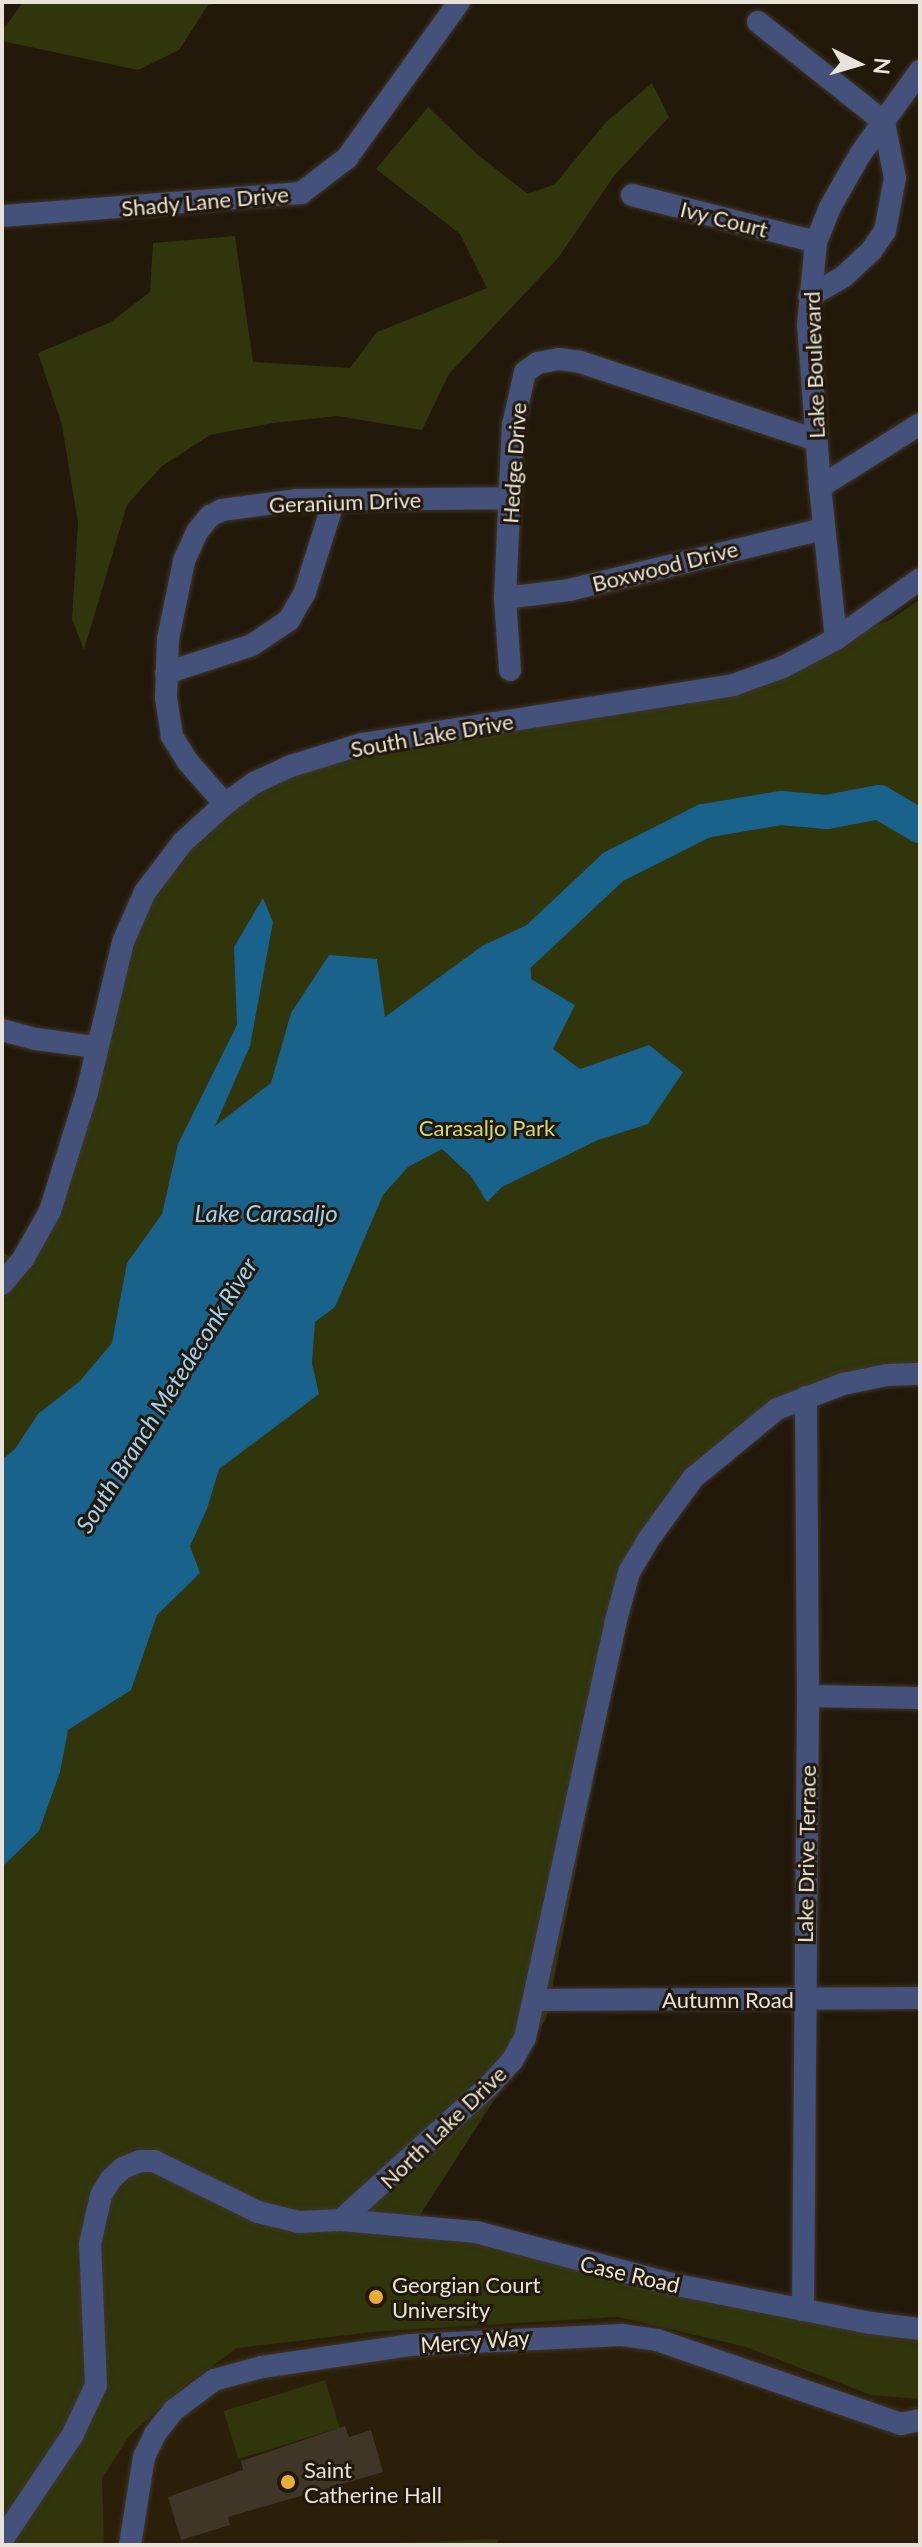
<!DOCTYPE html>
<html>
<head>
<meta charset="utf-8">
<style>
  body { margin:0 }
  #map { position:relative; width:922px; height:2547px; overflow:hidden; background:#22190b; font-family:Lato,sans-serif }
  div>[style] { position:absolute }
  [style*='--x'] { left:calc(var(--x)*1px); top:calc(var(--y)*1px); width:calc(var(--w)*1px); rotate:calc(var(--a)*1deg) }
  .built>* { inset:0; background:#2b1f09 }
  .green>* { inset:0; background:#30350b; transform-origin:0 0 }
  .water>* { inset:0; background:#19628b }
  .river>* { height:34px; margin:-17px; padding:0 17px; transform-origin:17px; border-radius:17px; background:#19628b }
  .building>* { inset:0; background:#403627 }
  .roads { filter:drop-shadow(0 0 2px #3e3528) drop-shadow(0 0 2px #3e3528) }
  .street>* { height:22px; margin:-11px; padding:0 11px; transform-origin:11px; border-radius:11px; background:#44517a }
  .dots>* { width:22px; height:22px; translate:-50% -50%; box-sizing:border-box; border:4px solid #22190b; border-radius:50% }
  span { translate:-50% -50%; white-space:nowrap; text-align:center; line-height:1.15; -webkit-text-stroke:6px #22190b; paint-order:stroke }
  .street-label { font-size:22px; color:#e8e2d8 }
  .park-label { font-size:22px; color:#ccdb78 }
  .poi-label { font-size:22px; color:#e8e2d8 }
  .left { translate:0 -50%; text-align:left }
  .water-label { font-size:24px; color:#9cd1f5; font-style:italic }
  .frame { position:absolute; inset:0; border:4px solid #e8e2d8; pointer-events:none }
  .north { position:absolute; left:818px; top:24px; width:80px; height:80px; -webkit-text-stroke:6px #22190b; paint-order:stroke; rotate:95deg; font-size:22px; font-weight:700; line-height:32px; text-align:center; color:#e8e2d8 }
  .north::after { content:''; display:block; margin:auto; width:28px; height:36px; background:#e8e2d8; clip-path:polygon(50% 0,100% 100%,50% 72%,0 100%) }
</style>
</head>
<body>
<div id="map">
  <div class="built">
    <i style="clip-path:polygon(341px 2220px,920px 2329px,920px 2545px,2px 2545px)"></i>
  </div>
  <div class="green">
    <i style="clip-path:polygon(23px 2px,230px 2px,208px 5px,179px 50px,138px 70px,2px 41px,2px 31px)"></i>
    <i style="clip-path:polygon(652px 83px,669px 117px,614px 176px,558px 258px,449px 374px,422px 430px,337px 416px,273px 423px,210px 435px,161px 467px,127px 505px,84px 650px,72px 619px,78px 523px,62px 425px,38px 353px,111px 322px,150px 292px,153px 243px,235px 236px,253px 362px,350px 368px,377px 332px,487px 288px,460px 234px,376px 169px,428px 107px,478px 155px,528px 194px,555px 184px,606px 122px)"></i>
    <i style="clip-path:polygon(920px 599px,920px 1378px,843px 1384px,724px 1450px,634px 1575px,546px 2019px,415px 2223px,920px 2333px,920px 2399px,871px 2395px,746px 2347px,618px 2317px,382px 2331px,237px 2348px,186px 2385px,130px 2435px,102px 2478px,104px 2545px,2px 2545px,2px 1252px,20px 1263px,24px 1258px,123px 942px,183px 842px,291px 766px,721px 687px,890px 620px)"></i>
    <i style="left:325px;top:2380px;width:50px;height:106px;rotate:73deg"></i>
    <i style="clip-path:polygon(498px 2539px,497px 2545px,353px 2545px)"></i>
  </div>
  <div class="water">
    <i style="clip-path:polygon(263px 898px,273px 922px,250px 1046px,215px 1126px,271px 1083px,291px 1013px,329px 955px,377px 959px,385px 1017px,482px 946px,529px 924px,531px 979px,575px 1005px,553px 1049px,580px 1069px,649px 1045px,683px 1072px,648px 1124px,598px 1140px,502px 1187px,487px 1202px,471px 1176px,442px 1149px,408px 1167px,383px 1195px,335px 1307px,315px 1322px,312px 1363px,319px 1394px,219px 1469px,207px 1509px,190px 1546px,200px 1573px,157px 1615px,131px 1690px,68px 1730px,60px 1772px,39px 1831px,2px 1867px,2px 1460px,15px 1449px,38px 1414px,80px 1381px,112px 1343px,127px 1263px,162px 1214px,178px 1144px,237px 1025px,234px 947px)"></i>
  </div>
  <div class="river">
    <i style="--x:496;--y:977;--w:161;--a:-43.2"></i>
    <i style="--x:613;--y:867;--w:102;--a:-26.8"></i>
    <i style="--x:704;--y:821;--w:78;--a:-9.6"></i>
    <i style="--x:781;--y:808;--w:46;--a:5"></i>
    <i style="--x:827;--y:812;--w:53;--a:-10.9"></i>
    <i style="--x:879;--y:802;--w:48;--a:30.3"></i>
  </div>
  <div class="building">
    <i style="clip-path:polygon(345px 2426px,349px 2437px,371px 2430px,383px 2472px,228px 2517px,230px 2525px,181px 2540px,168px 2497px,243px 2470px,241px 2461px)"></i>
  </div>
  <div class="roads">
    <div class="street">
      <i style="--x:758;--y:22;--w:161;--a:38.4"></i>
      <i style="--x:884;--y:122;--w:57;--a:78.9"></i>
      <i style="--x:895;--y:178;--w:54;--a:100.7"></i>
      <i style="--x:885;--y:231;--w:24;--a:125"></i>
      <i style="--x:871;--y:251;--w:38;--a:137"></i>
      <i style="--x:843;--y:277;--w:39;--a:150"></i>
      <i style="--x:632;--y:195;--w:190;--a:14.3"></i>
      <i style="--x:2;--y:216;--w:300;--a:-4.4"></i>
      <i style="--x:301;--y:193;--w:58;--a:-37.3"></i>
      <i style="--x:347;--y:158;--w:192;--a:-54.3"></i>
      <i style="--x:820;--y:487;--w:118;--a:-32.2"></i>
      <i style="--x:505;--y:598;--w:64;--a:-7.1"></i>
      <i style="--x:569;--y:590;--w:262;--a:-13.5"></i>
      <i style="--x:836;--y:639;--w:153;--a:-96"></i>
      <i style="--x:820;--y:487;--w:162;--a:-94.2"></i>
      <i style="--x:808;--y:325;--w:83;--a:-84.5"></i>
      <i style="--x:816;--y:242;--w:35;--a:-68"></i>
      <i style="--x:829;--y:209;--w:64;--a:-60.3"></i>
      <i style="--x:861;--y:153;--w:101;--a:-54.3"></i>
      <i style="--x:510;--y:670;--w:72;--a:-94"></i>
      <i style="--x:505;--y:598;--w:173;--a:-87.4"></i>
      <i style="--x:513;--y:425;--w:54;--a:-77.2"></i>
      <i style="--x:525;--y:372;--w:16;--a:-35"></i>
      <i style="--x:538;--y:363;--w:21;--a:-11"></i>
      <i style="--x:559;--y:359;--w:21;--a:8"></i>
      <i style="--x:580;--y:362;--w:249;--a:18.3"></i>
      <i style="--x:166;--y:673;--w:90;--a:-18"></i>
      <i style="--x:252;--y:645;--w:45;--a:-34"></i>
      <i style="--x:289;--y:620;--w:32;--a:-60"></i>
      <i style="--x:305;--y:592;--w:96;--a:-72.5"></i>
      <i style="--x:225;--y:804;--w:56;--a:-131.4"></i>
      <i style="--x:188;--y:762;--w:31;--a:-122"></i>
      <i style="--x:172;--y:736;--w:38;--a:-99"></i>
      <i style="--x:166;--y:698;--w:59;--a:-88.1"></i>
      <i style="--x:168;--y:639;--w:80;--a:-78.4"></i>
      <i style="--x:184;--y:561;--w:32;--a:-66"></i>
      <i style="--x:197;--y:532;--w:21;--a:-51"></i>
      <i style="--x:210;--y:516;--w:13;--a:-27"></i>
      <i style="--x:222;--y:510;--w:76;--a:-7.6"></i>
      <i style="--x:297;--y:500;--w:213;--a:-0.5"></i>
      <i style="--x:2;--y:1030;--w:35;--a:15"></i>
      <i style="--x:36;--y:1039;--w:61;--a:7.6"></i>
      <i style="--x:2;--y:1284;--w:33;--a:-50"></i>
      <i style="--x:23;--y:1259;--w:55;--a:-60.6"></i>
      <i style="--x:50;--y:1211;--w:125;--a:-72.7"></i>
      <i style="--x:87;--y:1092;--w:154;--a:-76.5"></i>
      <i style="--x:123;--y:942;--w:55;--a:-66.3"></i>
      <i style="--x:145;--y:892;--w:63;--a:-52.8"></i>
      <i style="--x:183;--y:842;--w:57;--a:-42.1"></i>
      <i style="--x:225;--y:804;--w:36;--a:-36"></i>
      <i style="--x:254;--y:783;--w:41;--a:-24.7"></i>
      <i style="--x:291;--y:766;--w:74;--a:-17.2"></i>
      <i style="--x:362;--y:744;--w:376;--a:-9"></i>
      <i style="--x:733;--y:685;--w:53;--a:-19.8"></i>
      <i style="--x:783;--y:667;--w:60;--a:-27.8"></i>
      <i style="--x:836;--y:639;--w:103;--a:-35.5"></i>
      <i style="--x:808;--y:1696;--w:112;--a:1"></i>
      <i style="--x:535;--y:2000;--w:385;--a:-0.3"></i>
      <i style="--x:341;--y:2220;--w:136;--a:5.1"></i>
      <i style="--x:476;--y:2232;--w:203;--a:14.9"></i>
      <i style="--x:672;--y:2284;--w:203;--a:11.1"></i>
      <i style="--x:871;--y:2323;--w:49;--a:7"></i>
      <i style="--x:803;--y:2310;--w:614;--a:-89.53"></i>
      <i style="--x:808;--y:1696;--w:299;--a:-90.4"></i>
      <i style="--x:2;--y:2540;--w:125;--a:-56.1"></i>
      <i style="--x:72;--y:2436;--w:56;--a:-64.8"></i>
      <i style="--x:96;--y:2385;--w:141;--a:-92.4"></i>
      <i style="--x:90;--y:2244;--w:50;--a:-77.3"></i>
      <i style="--x:101;--y:2195;--w:19;--a:-58"></i>
      <i style="--x:111;--y:2179;--w:16;--a:-43"></i>
      <i style="--x:123;--y:2168;--w:18;--a:-22"></i>
      <i style="--x:140;--y:2161;--w:14;--a:0"></i>
      <i style="--x:154;--y:2161;--w:116;--a:26.1"></i>
      <i style="--x:258;--y:2212;--w:42;--a:13.7"></i>
      <i style="--x:299;--y:2222;--w:42;--a:-2.7"></i>
      <i style="--x:341;--y:2220;--w:202;--a:-42.2"></i>
      <i style="--x:491;--y:2084;--w:31;--a:-48"></i>
      <i style="--x:512;--y:2061;--w:26;--a:-61"></i>
      <i style="--x:525;--y:2038;--w:424;--a:-77.7"></i>
      <i style="--x:615;--y:1624;--w:54;--a:-74.9"></i>
      <i style="--x:629;--y:1572;--w:37;--a:-59"></i>
      <i style="--x:648;--y:1540;--w:77;--a:-54"></i>
      <i style="--x:693;--y:1478;--w:109;--a:-39.4"></i>
      <i style="--x:777;--y:1409;--w:71;--a:-20.7"></i>
      <i style="--x:843;--y:1384;--w:45;--a:-11.6"></i>
      <i style="--x:887;--y:1375;--w:33;--a:-2"></i>
      <i style="--x:130;--y:2545;--w:89;--a:-81"></i>
      <i style="--x:144;--y:2457;--w:25;--a:-64"></i>
      <i style="--x:155;--y:2434;--w:31;--a:-52"></i>
      <i style="--x:174;--y:2410;--w:50;--a:-36.9"></i>
      <i style="--x:214;--y:2380;--w:50;--a:-15.2"></i>
      <i style="--x:262;--y:2367;--w:151;--a:-8.4"></i>
      <i style="--x:411;--y:2345;--w:211;--a:-2.7"></i>
      <i style="--x:622;--y:2335;--w:35;--a:8"></i>
      <i style="--x:657;--y:2340;--w:258;--a:19"></i>
      <i style="--x:901;--y:2424;--w:19;--a:-12"></i>
    </div>
  </div>
  <div class="dots">
    <i style="left:376px;top:2297px;background:#e8ac37"></i>
    <i style="left:288px;top:2482px;background:#e8ac37"></i>
  </div>
  <div class="street-label">
    <span style="left:205px;top:201px;rotate:-5deg">Shady Lane Drive</span>
    <span style="left:724px;top:219px;rotate:14deg">Ivy Court</span>
    <span style="left:814px;top:365px;rotate:-92deg">Lake Boulevard</span>
    <span style="left:514px;top:463px;rotate:-86deg">Hedge Drive</span>
    <span style="left:345px;top:502px;rotate:-2deg">Geranium Drive</span>
    <span style="left:665px;top:566px;rotate:-14deg">Boxwood Drive</span>
    <span style="left:432px;top:735px;rotate:-10deg">South Lake Drive</span>
    <span style="left:806px;top:1854px;rotate:-89deg">Lake Drive Terrace</span>
    <span style="left:728px;top:2000px">Autumn Road</span>
    <span style="left:443px;top:2127px;rotate:-44deg">North Lake Drive</span>
    <span style="left:630px;top:2274px;rotate:13deg">Case Road</span>
    <span style="left:475px;top:2341px;rotate:-4deg">Mercy Way</span>
  </div>
  <div class="park-label">
    <span style="left:487px;top:1128px">Carasaljo Park</span>
  </div>
  <div class="poi-label">
    <span class="left" style="left:392px;top:2297px">Georgian Court<br>University</span>
    <span class="left" style="left:304px;top:2482px">Saint<br>Catherine Hall</span>
  </div>
  <div class="water-label">
    <span style="left:266px;top:1213px">Lake Carasaljo</span>
    <span style="left:166px;top:1395px;rotate:-58deg">South Branch Metedeconk River</span>
  </div>
  <div class="frame"></div>
  <div class="north">N</div>
</div>
</body>
</html>
